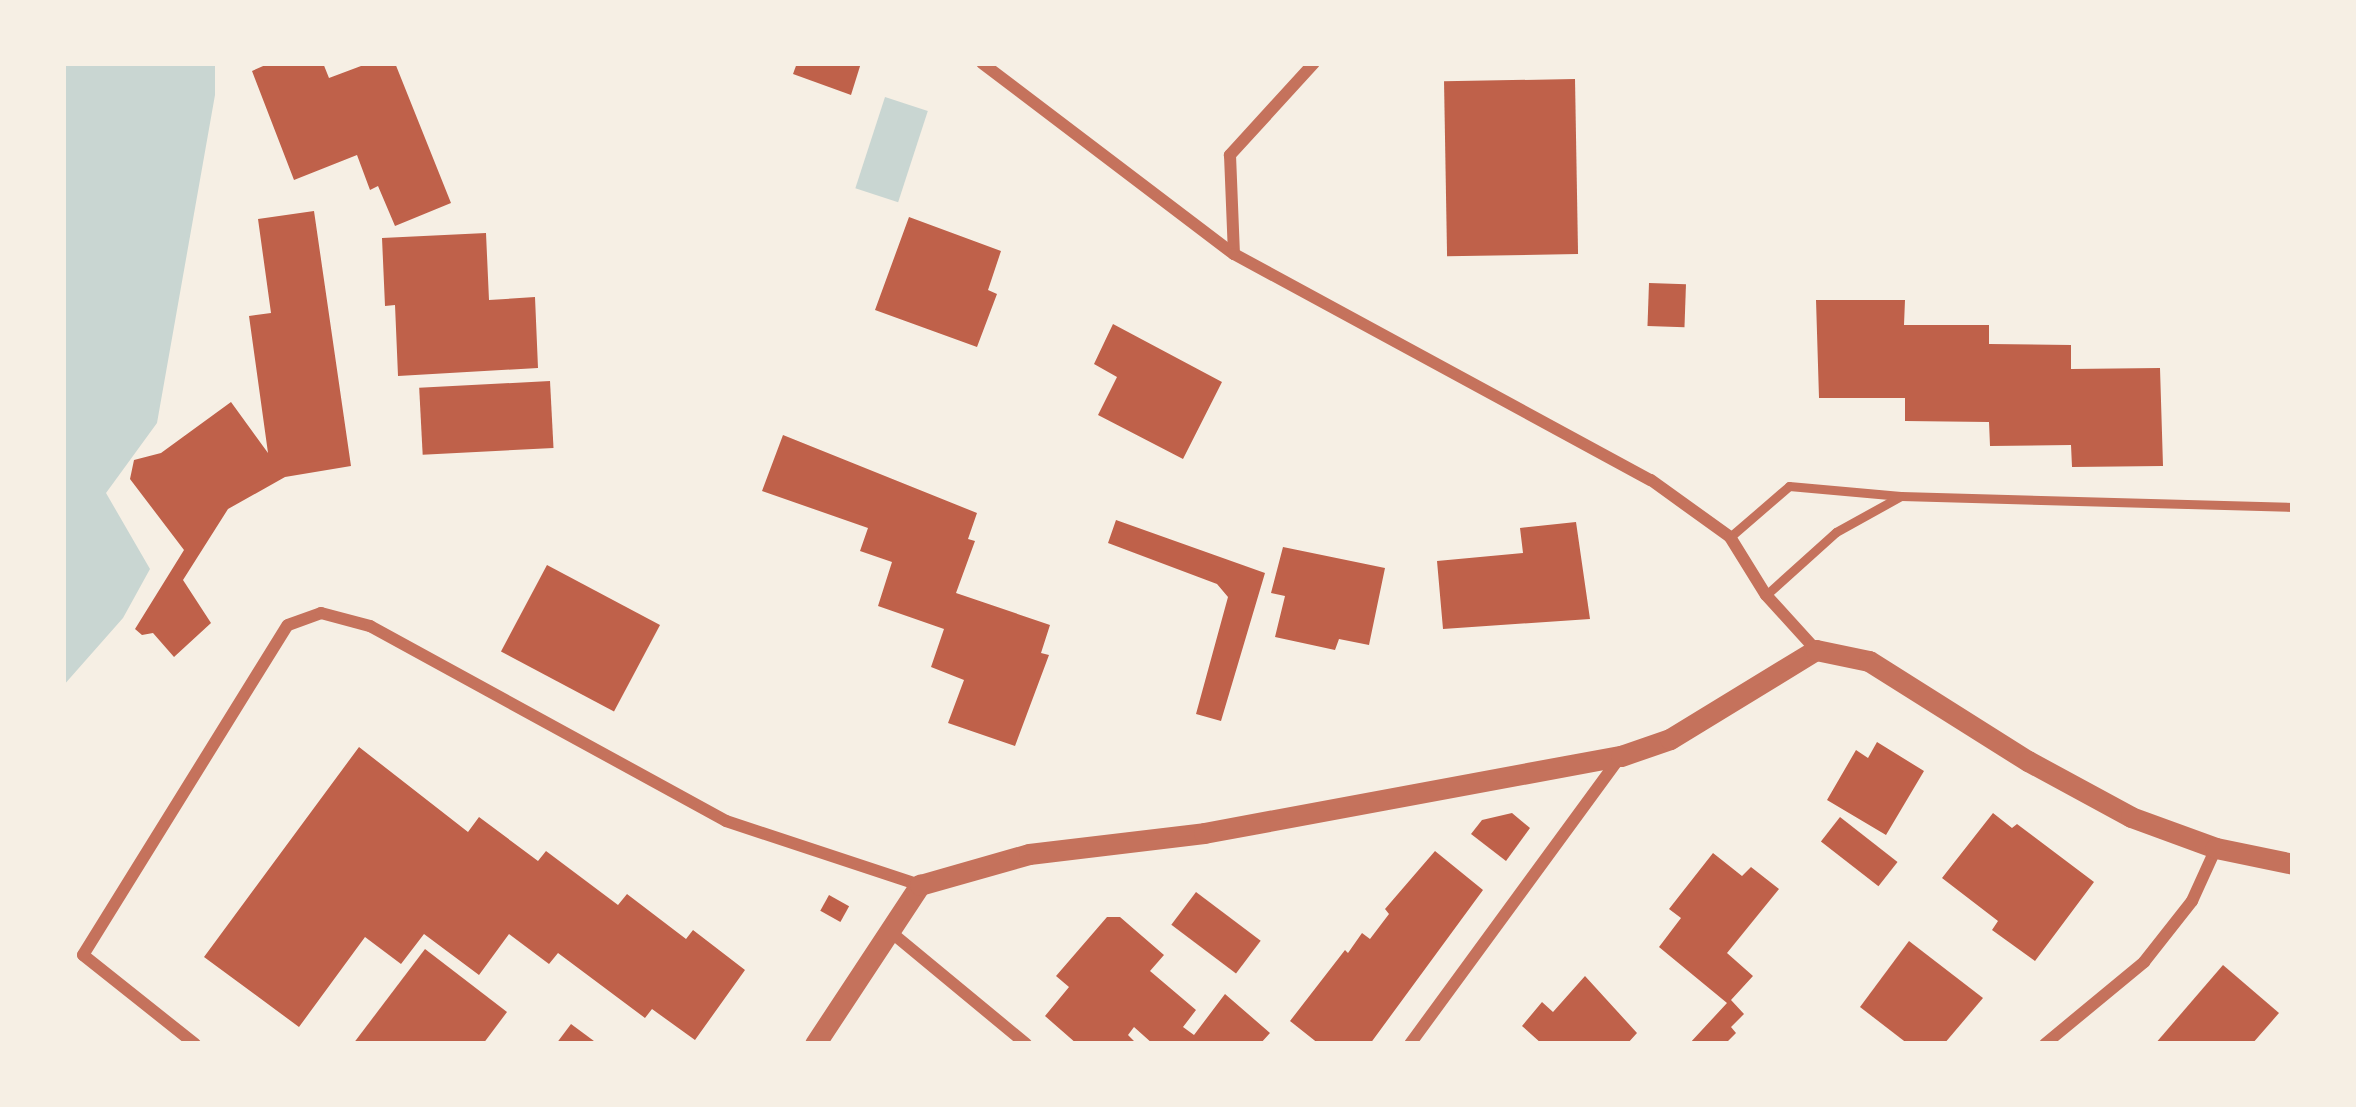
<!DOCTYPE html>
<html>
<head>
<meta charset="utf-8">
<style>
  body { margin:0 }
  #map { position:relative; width:2356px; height:1107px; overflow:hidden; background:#f6efe4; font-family:Mulish,sans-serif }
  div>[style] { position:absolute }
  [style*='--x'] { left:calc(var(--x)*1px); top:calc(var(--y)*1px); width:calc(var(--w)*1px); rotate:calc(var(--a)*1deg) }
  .water>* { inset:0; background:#c9d6d2; transform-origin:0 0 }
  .building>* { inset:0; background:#bf614a; transform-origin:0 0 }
  .service>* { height:9px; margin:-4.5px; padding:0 4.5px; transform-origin:4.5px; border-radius:4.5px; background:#c5725c }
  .minor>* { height:12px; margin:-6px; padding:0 6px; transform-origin:6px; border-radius:6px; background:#c5725c }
  .tertiary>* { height:21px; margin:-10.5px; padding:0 10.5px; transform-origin:10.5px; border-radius:10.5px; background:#c5725c }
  span { translate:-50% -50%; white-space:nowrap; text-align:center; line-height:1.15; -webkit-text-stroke:9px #f6efe4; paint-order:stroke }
  .frame { position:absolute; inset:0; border:66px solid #f6efe4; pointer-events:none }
</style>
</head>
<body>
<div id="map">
  <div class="water">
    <i style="clip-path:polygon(63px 63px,215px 63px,215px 95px,157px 423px,106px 493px,150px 569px,123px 618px,63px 686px)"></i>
    <i style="left:885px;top:97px;width:45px;height:96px;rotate:18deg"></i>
  </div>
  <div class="building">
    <i style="clip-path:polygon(270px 63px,323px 63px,329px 78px,369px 63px,395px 63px,451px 203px,395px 226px,378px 186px,370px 190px,357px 155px,294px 180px,252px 71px)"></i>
    <i style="clip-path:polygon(797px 63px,861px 63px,851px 95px,793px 74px)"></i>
    <i style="left:1575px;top:79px;width:175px;height:131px;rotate:89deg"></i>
    <i style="clip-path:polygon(314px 211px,351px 466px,285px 477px,228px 509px,183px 580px,211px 623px,174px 657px,153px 633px,142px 635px,135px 629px,184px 550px,130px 479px,134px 460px,161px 453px,231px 402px,268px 453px,249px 316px,271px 313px,258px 219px)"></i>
    <i style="clip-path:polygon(909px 217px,1001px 251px,988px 290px,997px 294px,977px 347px,875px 310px)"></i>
    <i style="clip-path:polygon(486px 233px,489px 300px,535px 297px,538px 368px,398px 376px,395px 305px,385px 306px,382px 238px)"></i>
    <i style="left:1649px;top:283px;width:37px;height:43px;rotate:2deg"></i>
    <i style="clip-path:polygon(1816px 300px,1905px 300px,1904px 325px,1989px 325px,1989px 344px,2071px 345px,2071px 369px,2160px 368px,2163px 466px,2072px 467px,2071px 445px,1990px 446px,1989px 422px,1905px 421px,1905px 398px,1819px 398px)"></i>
    <i style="clip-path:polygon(1113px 324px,1222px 382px,1183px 459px,1098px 415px,1117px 377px,1094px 364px)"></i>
    <i style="left:550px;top:381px;width:67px;height:131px;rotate:87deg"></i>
    <i style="clip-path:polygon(783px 435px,977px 513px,968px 539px,975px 541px,956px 593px,1050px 625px,1041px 653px,1049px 655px,1015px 746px,948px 723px,964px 680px,931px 667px,944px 629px,878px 606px,892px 562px,860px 551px,868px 528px,762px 491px)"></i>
    <i style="clip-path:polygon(1116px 520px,1265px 573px,1221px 721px,1196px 714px,1228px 597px,1217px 584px,1108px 543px)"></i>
    <i style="clip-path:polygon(1576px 522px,1590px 619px,1443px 629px,1437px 561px,1523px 553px,1520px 528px)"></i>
    <i style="clip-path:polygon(1283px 547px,1385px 568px,1369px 645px,1339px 639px,1335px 650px,1275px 637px,1285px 596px,1271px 593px)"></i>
    <i style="left:547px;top:565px;width:128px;height:98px;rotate:28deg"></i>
    <i style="clip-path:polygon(1877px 742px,1924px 771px,1886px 835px,1827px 800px,1856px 750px,1868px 758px)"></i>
    <i style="clip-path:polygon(359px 747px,468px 832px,479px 817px,538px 861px,546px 851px,618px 905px,627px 894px,686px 939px,693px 930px,745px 970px,695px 1040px,652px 1009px,645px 1018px,558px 953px,549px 964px,509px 934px,479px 975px,424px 934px,401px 964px,365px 937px,299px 1027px,204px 957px)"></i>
    <i style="clip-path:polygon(1512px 813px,1530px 828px,1506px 861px,1471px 834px,1482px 820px)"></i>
    <i style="clip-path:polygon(1993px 813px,2012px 828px,2017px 824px,2094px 882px,2035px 961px,1992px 930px,1998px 921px,1942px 878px)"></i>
    <i style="left:1840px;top:817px;width:73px;height:31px;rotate:38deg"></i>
    <i style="clip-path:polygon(1435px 851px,1483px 890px,1370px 1044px,1319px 1044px,1290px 1021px,1345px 950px,1348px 953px,1362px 933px,1370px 939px,1389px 914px,1385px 909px)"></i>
    <i style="clip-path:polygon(1713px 853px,1742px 876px,1751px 867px,1779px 889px,1727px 953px,1753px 976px,1731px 1000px,1744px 1014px,1731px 1027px,1736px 1033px,1725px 1044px,1689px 1044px,1727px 1003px,1659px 947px,1681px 918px,1669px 909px)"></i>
    <i style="left:1196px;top:892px;width:81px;height:41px;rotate:37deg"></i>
    <i style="left:829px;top:895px;width:23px;height:18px;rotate:29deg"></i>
    <i style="clip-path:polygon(1107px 917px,1120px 917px,1164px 955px,1150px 971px,1196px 1010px,1183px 1027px,1194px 1035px,1225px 994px,1270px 1033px,1260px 1044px,1153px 1044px,1134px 1027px,1128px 1035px,1137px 1044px,1077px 1044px,1045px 1016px,1069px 987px,1056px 976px)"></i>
    <i style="clip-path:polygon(1909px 941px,1983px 998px,1944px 1044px,1908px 1044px,1860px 1007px)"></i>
    <i style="clip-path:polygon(425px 949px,507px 1012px,483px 1044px,353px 1044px)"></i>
    <i style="clip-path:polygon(2223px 965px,2279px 1013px,2252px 1044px,2155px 1044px)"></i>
    <i style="clip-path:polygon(1585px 976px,1637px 1033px,1627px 1044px,1542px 1044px,1522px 1026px,1542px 1002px,1553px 1012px)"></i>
    <i style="clip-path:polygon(571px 1024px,598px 1044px,556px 1044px)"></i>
  </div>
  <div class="service">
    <i style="--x:1730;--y:537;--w:78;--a:-40.8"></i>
    <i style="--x:1789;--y:486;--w:112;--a:5.1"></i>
    <i style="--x:1901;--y:496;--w:392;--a:1.6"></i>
    <i style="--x:1766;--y:595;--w:94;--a:-42"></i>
    <i style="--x:1836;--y:532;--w:74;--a:-29"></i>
  </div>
  <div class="minor">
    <i style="--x:982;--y:63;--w:316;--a:37.2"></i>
    <i style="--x:1314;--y:63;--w:125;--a:132.4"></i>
    <i style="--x:1230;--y:155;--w:99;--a:87.7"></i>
    <i style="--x:1234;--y:254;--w:474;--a:28.5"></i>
    <i style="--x:1651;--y:480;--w:97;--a:35.8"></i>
    <i style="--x:1730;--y:537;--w:68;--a:58.2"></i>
    <i style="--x:1766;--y:595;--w:74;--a:47.7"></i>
    <i style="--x:892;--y:933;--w:174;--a:39.6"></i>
    <i style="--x:195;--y:1044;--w:143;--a:-141.5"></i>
    <i style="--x:83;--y:955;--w:388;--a:-58.2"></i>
    <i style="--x:288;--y:625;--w:35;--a:-20"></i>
    <i style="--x:321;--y:613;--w:51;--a:14.9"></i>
    <i style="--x:370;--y:626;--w:406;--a:28.7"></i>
    <i style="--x:726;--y:821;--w:204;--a:18.3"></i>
    <i style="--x:1410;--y:1044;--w:356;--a:-53.8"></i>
    <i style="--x:2045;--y:1044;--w:129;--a:-39.6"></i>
    <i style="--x:2144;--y:962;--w:78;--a:-51.8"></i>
    <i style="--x:2192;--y:901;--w:58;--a:-65.6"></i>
  </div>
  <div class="tertiary">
    <i style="--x:815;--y:1044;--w:191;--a:-56.6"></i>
    <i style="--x:920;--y:885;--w:113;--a:-15.9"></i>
    <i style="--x:1029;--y:854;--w:176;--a:-6.8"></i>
    <i style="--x:1204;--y:833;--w:424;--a:-10.5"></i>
    <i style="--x:1621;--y:756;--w:52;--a:-19.1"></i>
    <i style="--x:1670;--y:739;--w:171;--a:-31.4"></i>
    <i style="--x:1816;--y:650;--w:54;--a:11.7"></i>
    <i style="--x:1869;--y:661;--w:188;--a:32.2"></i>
    <i style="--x:2028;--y:761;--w:117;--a:28.5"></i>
    <i style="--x:2131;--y:817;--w:90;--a:20"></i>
    <i style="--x:2216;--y:848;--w:79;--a:11.7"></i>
  </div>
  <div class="frame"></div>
</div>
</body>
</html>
